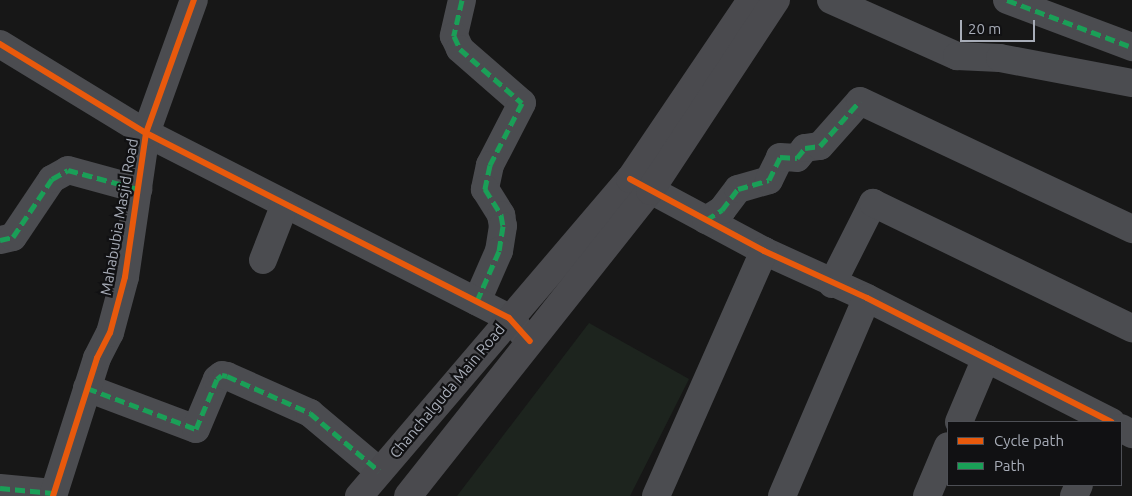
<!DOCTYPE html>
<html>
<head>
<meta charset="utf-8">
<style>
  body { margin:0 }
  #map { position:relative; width:1132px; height:496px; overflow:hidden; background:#171717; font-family:Ubuntu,sans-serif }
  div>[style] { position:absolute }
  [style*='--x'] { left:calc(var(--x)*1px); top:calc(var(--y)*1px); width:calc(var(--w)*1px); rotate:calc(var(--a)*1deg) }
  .green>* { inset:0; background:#1d241e }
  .minor>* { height:28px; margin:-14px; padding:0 14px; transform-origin:14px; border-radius:14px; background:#4b4c50 }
  .secondary>* { height:28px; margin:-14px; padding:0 14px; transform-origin:14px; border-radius:14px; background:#4a4a4e }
  .quiet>* { height:5px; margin-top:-2.5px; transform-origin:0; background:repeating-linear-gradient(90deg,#1a9f57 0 10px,transparent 0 15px) }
  .cycleway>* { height:6px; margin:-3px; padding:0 3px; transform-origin:3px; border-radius:3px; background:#e8590c }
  span { translate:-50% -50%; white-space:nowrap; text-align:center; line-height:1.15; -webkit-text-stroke:4.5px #111113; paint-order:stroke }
  .street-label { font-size:15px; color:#a8adb8 }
  .legend { position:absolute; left:947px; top:421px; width:175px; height:65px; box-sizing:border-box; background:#111113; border:1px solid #4d4f55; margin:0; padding:6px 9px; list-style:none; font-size:15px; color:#a8adb8 }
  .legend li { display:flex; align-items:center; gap:10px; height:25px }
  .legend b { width:25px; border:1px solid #4d4f55 }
  .scale { position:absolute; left:960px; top:20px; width:75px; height:22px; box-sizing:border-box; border:2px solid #a8adb8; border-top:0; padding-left:6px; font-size:15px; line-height:18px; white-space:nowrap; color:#a8adb8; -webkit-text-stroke:4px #111113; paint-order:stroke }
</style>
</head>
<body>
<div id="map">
  <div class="green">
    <i style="clip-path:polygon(589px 323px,689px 379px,630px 496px,457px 496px)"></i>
  </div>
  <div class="minor">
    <i style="--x:462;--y:0;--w:37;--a:103"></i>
    <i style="--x:454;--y:36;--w:14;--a:65"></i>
    <i style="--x:460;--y:49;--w:82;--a:41.1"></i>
    <i style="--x:522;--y:103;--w:70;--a:117.3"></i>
    <i style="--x:490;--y:165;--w:25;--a:102"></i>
    <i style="--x:485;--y:189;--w:31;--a:58"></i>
    <i style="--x:501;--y:215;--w:11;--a:80"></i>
    <i style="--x:503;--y:226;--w:25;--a:99"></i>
    <i style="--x:499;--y:251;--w:55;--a:113.7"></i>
    <i style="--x:831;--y:0;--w:138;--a:24"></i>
    <i style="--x:957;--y:56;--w:43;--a:2.7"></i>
    <i style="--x:1000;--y:58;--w:134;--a:10.7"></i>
    <i style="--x:1007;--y:0;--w:134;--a:20.6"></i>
    <i style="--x:0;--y:44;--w:171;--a:31.4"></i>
    <i style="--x:146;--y:133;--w:407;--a:27"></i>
    <i style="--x:509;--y:318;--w:31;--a:48"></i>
    <i style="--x:630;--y:179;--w:152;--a:28.2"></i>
    <i style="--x:764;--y:251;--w:113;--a:24.5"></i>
    <i style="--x:867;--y:298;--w:274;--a:26.9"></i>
    <i style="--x:706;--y:220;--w:19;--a:-32"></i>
    <i style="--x:722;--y:210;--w:26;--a:-53"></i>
    <i style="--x:738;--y:189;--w:32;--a:-16"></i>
    <i style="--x:769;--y:180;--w:25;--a:-64"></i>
    <i style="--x:780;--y:157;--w:17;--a:3"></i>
    <i style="--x:797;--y:158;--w:13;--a:-51"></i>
    <i style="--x:805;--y:148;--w:15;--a:-8"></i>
    <i style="--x:820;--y:146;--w:60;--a:-48.4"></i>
    <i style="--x:860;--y:101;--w:301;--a:25.2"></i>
    <i style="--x:0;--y:240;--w:13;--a:-13"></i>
    <i style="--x:13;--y:237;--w:70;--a:-56.1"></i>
    <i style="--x:52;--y:179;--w:18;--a:-29"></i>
    <i style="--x:68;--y:170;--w:73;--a:15.2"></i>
    <i style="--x:263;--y:260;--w:60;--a:-68.6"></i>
    <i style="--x:832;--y:284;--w:91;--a:-63.2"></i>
    <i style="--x:873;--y:203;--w:288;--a:25.8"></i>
    <i style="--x:87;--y:388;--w:116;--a:20.6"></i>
    <i style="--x:196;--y:429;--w:54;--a:-67.2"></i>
    <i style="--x:217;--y:379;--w:6;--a:-39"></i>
    <i style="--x:222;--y:375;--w:5;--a:11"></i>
    <i style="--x:227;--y:376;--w:91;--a:24"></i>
    <i style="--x:310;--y:413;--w:90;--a:40"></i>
    <i style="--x:959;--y:422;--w:69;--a:-67.1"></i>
    <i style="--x:1121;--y:428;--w:13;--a:29"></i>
    <i style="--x:0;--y:488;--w:53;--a:5.4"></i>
    <i style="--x:53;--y:496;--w:145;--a:-72.3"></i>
    <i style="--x:97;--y:358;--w:28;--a:-63"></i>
    <i style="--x:110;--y:333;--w:58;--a:-75"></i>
    <i style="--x:125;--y:277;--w:146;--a:-81.7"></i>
    <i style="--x:146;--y:133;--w:141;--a:-70.2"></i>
    <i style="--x:656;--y:496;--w:268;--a:-66.2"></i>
    <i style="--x:782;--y:496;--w:215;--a:-66.8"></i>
    <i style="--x:927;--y:496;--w:54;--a:-67.2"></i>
    <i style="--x:1074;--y:496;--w:12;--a:-66"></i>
  </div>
  <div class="secondary">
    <i style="--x:359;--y:496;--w:417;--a:-49.5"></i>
    <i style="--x:630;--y:179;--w:216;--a:-55.9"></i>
    <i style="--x:408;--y:496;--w:389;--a:-51.6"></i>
    <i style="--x:650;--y:191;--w:229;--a:-56.6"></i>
  </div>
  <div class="quiet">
    <i style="--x:462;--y:0;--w:37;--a:103"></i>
    <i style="--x:454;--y:36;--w:14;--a:65"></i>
    <i style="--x:460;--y:49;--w:82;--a:41.1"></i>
    <i style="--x:522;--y:103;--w:70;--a:117.3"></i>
    <i style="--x:490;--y:165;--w:25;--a:102"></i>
    <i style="--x:485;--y:189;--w:31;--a:58"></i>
    <i style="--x:501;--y:215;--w:11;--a:80"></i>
    <i style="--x:503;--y:226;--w:25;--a:99"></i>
    <i style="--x:499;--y:251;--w:55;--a:113.7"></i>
    <i style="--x:1007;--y:0;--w:130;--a:20.7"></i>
    <i style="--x:706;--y:220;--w:19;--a:-32"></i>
    <i style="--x:722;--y:210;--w:26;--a:-53"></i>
    <i style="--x:738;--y:189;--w:32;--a:-16"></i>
    <i style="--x:769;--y:180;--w:25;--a:-64"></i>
    <i style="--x:780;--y:157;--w:17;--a:3"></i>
    <i style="--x:797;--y:158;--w:13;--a:-51"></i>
    <i style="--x:805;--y:148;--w:15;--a:-8"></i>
    <i style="--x:820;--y:146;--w:60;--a:-48.4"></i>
    <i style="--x:0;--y:240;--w:13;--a:-13"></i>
    <i style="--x:13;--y:237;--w:70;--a:-56.1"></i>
    <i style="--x:52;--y:179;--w:18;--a:-29"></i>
    <i style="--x:68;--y:170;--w:73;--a:15.2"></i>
    <i style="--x:87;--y:388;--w:116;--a:20.6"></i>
    <i style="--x:196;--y:429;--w:54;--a:-67.2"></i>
    <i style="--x:217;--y:379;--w:6;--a:-39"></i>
    <i style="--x:222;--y:375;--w:5;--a:11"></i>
    <i style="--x:227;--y:376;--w:91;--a:24"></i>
    <i style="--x:310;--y:413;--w:90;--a:40"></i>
    <i style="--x:0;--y:488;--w:53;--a:5.4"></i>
  </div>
  <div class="cycleway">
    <i style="--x:0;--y:44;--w:171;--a:31.4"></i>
    <i style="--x:146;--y:133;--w:407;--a:27"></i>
    <i style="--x:509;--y:318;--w:31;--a:48"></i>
    <i style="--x:630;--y:179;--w:152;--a:28.2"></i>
    <i style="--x:764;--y:251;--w:113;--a:24.5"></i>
    <i style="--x:867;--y:298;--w:274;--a:26.9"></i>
    <i style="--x:53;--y:496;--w:145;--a:-72.3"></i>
    <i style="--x:97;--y:358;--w:28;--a:-63"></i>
    <i style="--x:110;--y:333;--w:58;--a:-75"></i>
    <i style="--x:125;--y:277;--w:146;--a:-81.7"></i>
    <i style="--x:146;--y:133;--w:141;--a:-70.2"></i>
  </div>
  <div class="street-label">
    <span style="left:119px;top:217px;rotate:-80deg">Mahabubia Masjid Road</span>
    <span style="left:447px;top:391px;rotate:-50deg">Chanchalguda Main Road</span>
  </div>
  <ul class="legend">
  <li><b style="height:6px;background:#e8590c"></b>Cycle path</li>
  <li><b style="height:6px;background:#1a9f57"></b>Path</li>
  </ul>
  <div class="scale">20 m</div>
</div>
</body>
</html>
